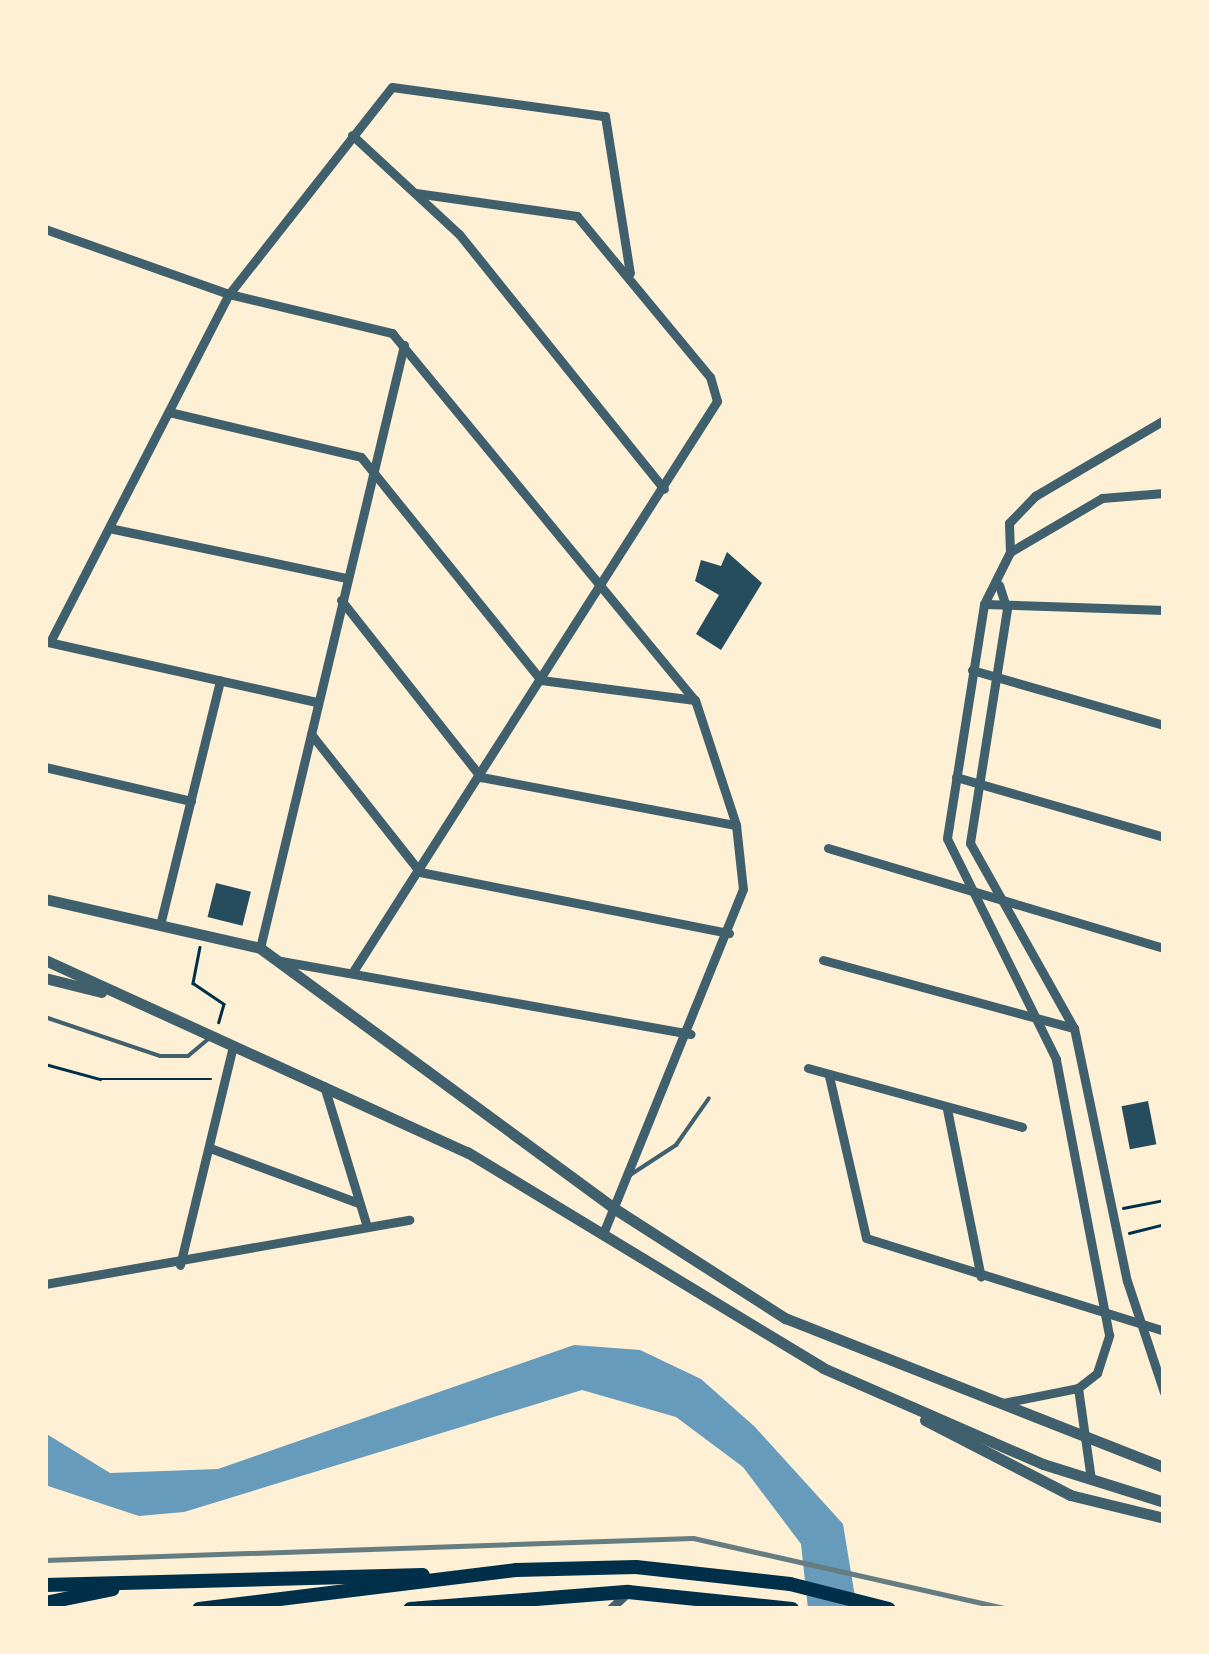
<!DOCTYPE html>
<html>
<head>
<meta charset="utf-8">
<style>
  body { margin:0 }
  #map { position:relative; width:1209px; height:1654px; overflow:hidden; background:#fdf0d5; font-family:"Varela Round",sans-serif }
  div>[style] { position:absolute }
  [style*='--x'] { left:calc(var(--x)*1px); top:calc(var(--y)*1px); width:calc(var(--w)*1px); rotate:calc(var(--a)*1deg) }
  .water>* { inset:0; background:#669bbc }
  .building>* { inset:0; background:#264d5e; transform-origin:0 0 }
  .path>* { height:2.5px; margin:-1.25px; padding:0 1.25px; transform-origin:1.25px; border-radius:1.25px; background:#003049 }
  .service>* { height:4px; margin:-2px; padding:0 2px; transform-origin:2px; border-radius:2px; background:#3f606c }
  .minor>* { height:9px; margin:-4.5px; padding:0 4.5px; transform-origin:4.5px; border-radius:4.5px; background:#3f606c }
  .tertiary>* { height:11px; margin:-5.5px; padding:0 5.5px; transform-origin:5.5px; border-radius:5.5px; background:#3f606c }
  .primary>* { height:14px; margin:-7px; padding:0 7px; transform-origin:7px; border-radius:7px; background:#003049 }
  .rail>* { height:5px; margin:-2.5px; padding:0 2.5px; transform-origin:2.5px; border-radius:2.5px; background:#657d81 }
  span { translate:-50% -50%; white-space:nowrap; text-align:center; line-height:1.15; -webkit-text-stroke:8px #fdf0d5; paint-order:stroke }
  .frame { position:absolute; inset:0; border:48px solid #fdf0d5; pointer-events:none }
</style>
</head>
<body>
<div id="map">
  <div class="water">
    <i style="clip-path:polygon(574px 1345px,640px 1350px,701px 1379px,755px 1427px,843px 1524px,857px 1609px,808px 1609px,801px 1544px,743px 1467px,676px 1417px,582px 1390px,184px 1512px,139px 1516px,45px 1485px,45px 1433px,110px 1473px,218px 1469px)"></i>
  </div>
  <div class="building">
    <i style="clip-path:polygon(727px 552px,762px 583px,721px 650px,696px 634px,719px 595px,695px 581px,701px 560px,721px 566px)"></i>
    <i style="left:216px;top:883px;width:36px;height:35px;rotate:14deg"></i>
    <i style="left:1148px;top:1101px;width:44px;height:27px;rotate:79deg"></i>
  </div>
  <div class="path">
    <i style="--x:200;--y:947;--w:37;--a:101"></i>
    <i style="--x:193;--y:983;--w:37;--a:34"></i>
    <i style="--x:224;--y:1004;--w:19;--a:106"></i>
    <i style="--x:45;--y:1064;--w:57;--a:15.3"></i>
    <i style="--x:100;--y:1079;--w:111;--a:0"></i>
    <i style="--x:1123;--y:1208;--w:42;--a:-11"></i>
    <i style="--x:1129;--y:1233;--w:36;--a:-14"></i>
  </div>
  <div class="service">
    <i style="--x:45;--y:1017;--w:121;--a:18.7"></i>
    <i style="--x:160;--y:1056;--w:28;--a:0"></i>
    <i style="--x:188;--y:1056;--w:30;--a:-40"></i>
    <i style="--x:627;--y:1177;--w:59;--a:-33.1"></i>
    <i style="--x:676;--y:1145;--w:57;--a:-54.9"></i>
  </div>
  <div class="minor">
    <i style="--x:352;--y:135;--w:146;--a:42.8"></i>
    <i style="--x:459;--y:234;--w:327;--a:51.2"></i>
    <i style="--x:45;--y:229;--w:195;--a:19.5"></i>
    <i style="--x:229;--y:294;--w:168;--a:13.5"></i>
    <i style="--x:392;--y:333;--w:476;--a:50.5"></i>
    <i style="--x:695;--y:700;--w:132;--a:71.8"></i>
    <i style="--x:736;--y:825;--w:64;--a:83.8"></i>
    <i style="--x:743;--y:889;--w:371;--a:112.1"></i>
    <i style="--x:169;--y:412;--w:197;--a:13.2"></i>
    <i style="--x:361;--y:457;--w:287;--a:51.1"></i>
    <i style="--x:541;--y:680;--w:155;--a:7.4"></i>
    <i style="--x:109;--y:528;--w:243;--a:11.9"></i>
    <i style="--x:1010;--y:552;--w:29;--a:-92"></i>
    <i style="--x:1009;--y:523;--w:37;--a:-46"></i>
    <i style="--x:1035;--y:496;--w:150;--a:-30.5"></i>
    <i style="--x:1010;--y:552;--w:107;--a:-30.4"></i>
    <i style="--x:1102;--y:498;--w:62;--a:-4.6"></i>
    <i style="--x:999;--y:585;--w:25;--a:72"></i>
    <i style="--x:1007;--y:609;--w:237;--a:99"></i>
    <i style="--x:970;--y:843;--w:212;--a:60.7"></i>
    <i style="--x:1074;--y:1028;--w:258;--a:78.2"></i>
    <i style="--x:1127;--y:1281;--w:117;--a:71.6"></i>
    <i style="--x:341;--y:600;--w:226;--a:51.7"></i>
    <i style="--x:481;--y:777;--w:259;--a:10.7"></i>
    <i style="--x:984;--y:604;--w:180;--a:1.9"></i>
    <i style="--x:48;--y:642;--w:275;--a:12.6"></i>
    <i style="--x:50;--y:642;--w:391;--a:-62.8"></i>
    <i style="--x:229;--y:294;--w:263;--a:-51.8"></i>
    <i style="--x:392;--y:87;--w:215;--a:7.8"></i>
    <i style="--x:605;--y:116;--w:159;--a:81"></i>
    <i style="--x:972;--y:670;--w:200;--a:16"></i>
    <i style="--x:311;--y:734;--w:176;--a:51.7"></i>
    <i style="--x:420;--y:872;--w:315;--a:11.2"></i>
    <i style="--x:45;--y:767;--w:150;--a:13.1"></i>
    <i style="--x:956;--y:777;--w:216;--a:16.1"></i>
    <i style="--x:828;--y:848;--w:351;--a:16.6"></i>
    <i style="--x:160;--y:925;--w:252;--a:-76.2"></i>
    <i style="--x:260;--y:948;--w:620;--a:-76.57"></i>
    <i style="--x:823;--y:960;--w:260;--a:15.2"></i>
    <i style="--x:281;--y:961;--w:416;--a:10.1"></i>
    <i style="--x:354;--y:970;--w:675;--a:-57.46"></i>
    <i style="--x:717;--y:401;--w:25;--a:-106"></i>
    <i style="--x:710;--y:377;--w:209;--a:-129.6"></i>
    <i style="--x:577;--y:216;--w:163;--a:-171.9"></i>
    <i style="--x:808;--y:1068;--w:222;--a:15.4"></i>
    <i style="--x:829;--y:1076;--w:166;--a:77.1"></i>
    <i style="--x:866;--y:1238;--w:312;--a:17.3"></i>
    <i style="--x:324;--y:1086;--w:147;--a:73"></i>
    <i style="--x:947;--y:1109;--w:171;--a:78.6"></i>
    <i style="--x:210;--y:1148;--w:159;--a:20.3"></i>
    <i style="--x:180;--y:1265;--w:225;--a:-76.4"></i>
    <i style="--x:45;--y:1284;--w:370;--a:-10"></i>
    <i style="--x:1078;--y:1388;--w:92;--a:81.9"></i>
    <i style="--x:1003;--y:1403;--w:76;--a:-11.3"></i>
    <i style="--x:1078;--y:1388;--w:24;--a:-38"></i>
    <i style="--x:1097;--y:1373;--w:40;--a:-72"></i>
    <i style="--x:1109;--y:1335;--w:281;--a:-100.9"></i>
    <i style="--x:1056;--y:1059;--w:246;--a:-116.3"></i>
    <i style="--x:947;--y:838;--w:237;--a:-81"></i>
    <i style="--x:984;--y:604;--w:58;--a:-63.4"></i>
    <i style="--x:610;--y:1609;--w:22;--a:-43"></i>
  </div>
  <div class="tertiary">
    <i style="--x:45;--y:899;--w:221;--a:12.8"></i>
    <i style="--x:260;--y:948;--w:437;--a:36.3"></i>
    <i style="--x:612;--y:1207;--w:206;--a:32.7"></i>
    <i style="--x:785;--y:1318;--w:407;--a:21.5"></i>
    <i style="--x:45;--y:960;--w:464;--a:24.5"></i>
    <i style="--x:467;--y:1152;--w:416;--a:31.2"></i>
    <i style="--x:823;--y:1368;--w:240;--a:23.6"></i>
    <i style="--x:1043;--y:1464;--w:127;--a:17.4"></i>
    <i style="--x:45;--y:978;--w:58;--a:14"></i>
    <i style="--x:925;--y:1420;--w:163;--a:27.3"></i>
    <i style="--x:1070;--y:1495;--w:97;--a:13.7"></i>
  </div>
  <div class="primary">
    <i style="--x:45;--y:1585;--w:378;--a:-1.5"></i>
    <i style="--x:45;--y:1603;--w:69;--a:-11.6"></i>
    <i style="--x:199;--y:1609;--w:319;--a:-7"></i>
    <i style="--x:516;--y:1570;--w:120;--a:-1.4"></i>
    <i style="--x:636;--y:1567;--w:155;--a:6.3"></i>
    <i style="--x:790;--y:1584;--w:102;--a:14.2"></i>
    <i style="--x:410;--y:1609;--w:219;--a:-4.5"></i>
    <i style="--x:628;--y:1592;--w:165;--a:5.9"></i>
  </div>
  <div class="rail">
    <i style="--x:45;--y:1560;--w:648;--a:-1.94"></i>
    <i style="--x:693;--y:1538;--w:322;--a:12.7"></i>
  </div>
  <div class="frame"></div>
</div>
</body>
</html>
